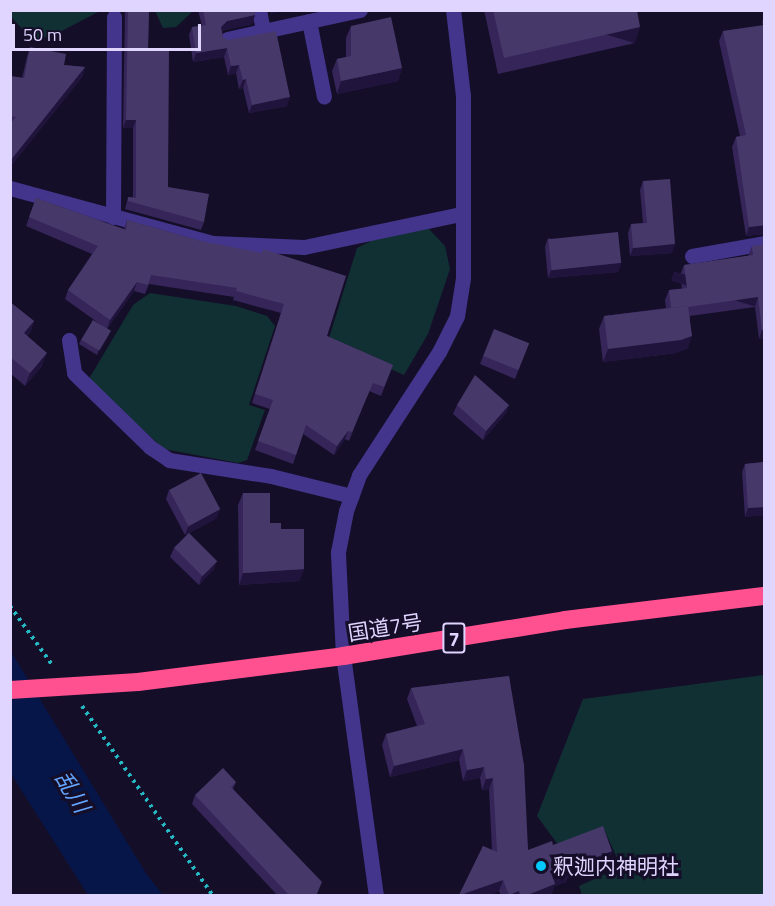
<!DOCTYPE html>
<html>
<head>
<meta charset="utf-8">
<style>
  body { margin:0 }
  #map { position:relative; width:775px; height:906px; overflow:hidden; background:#150e29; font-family:"Titillium Web","Noto Sans JP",sans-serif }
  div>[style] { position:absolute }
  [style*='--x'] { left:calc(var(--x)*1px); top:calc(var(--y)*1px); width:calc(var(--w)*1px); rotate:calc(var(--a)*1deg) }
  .green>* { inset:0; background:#103033 }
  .water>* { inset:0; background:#061649 }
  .path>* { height:4px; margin-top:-2px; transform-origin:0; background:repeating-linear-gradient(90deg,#25bac3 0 3px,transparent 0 7.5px) }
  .minor>* { height:15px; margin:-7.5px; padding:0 7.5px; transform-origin:7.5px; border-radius:7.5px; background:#42358b }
  .highway>* { height:18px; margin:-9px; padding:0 9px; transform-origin:9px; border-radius:9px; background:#ff508f }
  .wall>* { inset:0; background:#352558 }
  .shaded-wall>* { inset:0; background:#20143d; transform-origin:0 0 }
  .building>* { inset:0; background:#47386a; transform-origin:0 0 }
  .dots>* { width:16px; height:16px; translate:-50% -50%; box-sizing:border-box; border:3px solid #150e29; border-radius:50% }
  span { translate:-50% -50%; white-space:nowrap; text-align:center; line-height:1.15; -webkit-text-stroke:6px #150e29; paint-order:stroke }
  .shield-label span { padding:2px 4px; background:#150e29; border:2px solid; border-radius:4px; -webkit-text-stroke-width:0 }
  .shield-label { font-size:20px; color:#dfd5ff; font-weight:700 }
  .street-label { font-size:21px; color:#dfd5ff }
  .poi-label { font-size:21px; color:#dfd5ff }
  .left { translate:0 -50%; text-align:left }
  .water-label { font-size:22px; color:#63a5ff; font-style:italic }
  .frame { position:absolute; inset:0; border:12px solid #dfd5ff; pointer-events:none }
  .scale { position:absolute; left:12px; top:24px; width:189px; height:27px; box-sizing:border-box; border:3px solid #dfd5ff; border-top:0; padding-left:8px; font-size:18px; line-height:21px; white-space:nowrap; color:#dfd5ff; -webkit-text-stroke:4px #150e29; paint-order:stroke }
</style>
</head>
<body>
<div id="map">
  <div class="green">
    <i style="clip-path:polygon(10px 11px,11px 10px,100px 11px,52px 36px,32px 39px,11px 17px)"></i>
    <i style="clip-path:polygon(155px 11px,192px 10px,192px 12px,176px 27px,163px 28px)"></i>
    <i style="clip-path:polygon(420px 229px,429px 229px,445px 246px,450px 269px,428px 334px,404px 375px,328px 341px,357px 248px,375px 239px)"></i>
    <i style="clip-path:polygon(150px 293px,236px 306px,267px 316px,275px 326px,249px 405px,265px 410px,247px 460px,238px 463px,164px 449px,92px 383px,90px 377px,133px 305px)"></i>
    <i style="clip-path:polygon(764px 675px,764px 895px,582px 895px,579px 886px,621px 867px,604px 829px,559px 846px,537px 816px,583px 699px)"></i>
  </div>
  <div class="water">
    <i style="clip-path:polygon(10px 650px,147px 875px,163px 895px,88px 895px,11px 774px)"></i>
  </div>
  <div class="path">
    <i style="--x:10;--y:606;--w:74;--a:54.4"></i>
    <i style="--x:82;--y:706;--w:231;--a:55.4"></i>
  </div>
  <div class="minor">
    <i style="--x:259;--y:10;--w:21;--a:79"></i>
    <i style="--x:309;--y:21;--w:77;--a:78.8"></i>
    <i style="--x:227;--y:39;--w:136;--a:-12.3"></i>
    <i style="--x:10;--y:188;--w:210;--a:15.2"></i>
    <i style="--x:213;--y:243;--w:91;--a:2.5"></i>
    <i style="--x:304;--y:247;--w:160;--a:-11.9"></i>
    <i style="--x:113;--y:217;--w:200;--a:-89.7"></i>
    <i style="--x:692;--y:256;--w:73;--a:-10.2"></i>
    <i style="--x:69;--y:340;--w:33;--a:81"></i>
    <i style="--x:74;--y:373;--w:106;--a:44.2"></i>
    <i style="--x:150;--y:447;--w:23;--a:34"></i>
    <i style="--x:169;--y:460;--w:103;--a:8.9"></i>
    <i style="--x:271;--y:476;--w:83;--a:13.9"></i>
    <i style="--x:376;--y:896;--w:242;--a:-97.8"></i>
    <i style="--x:343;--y:656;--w:104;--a:-92.8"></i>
    <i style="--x:338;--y:552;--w:42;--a:-79"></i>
    <i style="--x:346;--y:511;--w:38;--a:-70"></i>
    <i style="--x:359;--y:475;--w:147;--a:-57"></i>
    <i style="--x:439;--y:352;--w:40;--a:-63.4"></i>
    <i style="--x:457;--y:316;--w:38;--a:-81"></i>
    <i style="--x:463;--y:278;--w:182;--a:-90"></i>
    <i style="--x:463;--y:96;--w:87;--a:-96.6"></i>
  </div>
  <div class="highway">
    <i style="--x:10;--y:690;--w:128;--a:-3.6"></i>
    <i style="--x:138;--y:682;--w:207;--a:-7.2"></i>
    <i style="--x:343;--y:656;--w:225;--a:-9.2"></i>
    <i style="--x:565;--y:620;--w:200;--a:-6.9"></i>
  </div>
  <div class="wall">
    <i style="clip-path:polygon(125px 10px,149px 10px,148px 48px,168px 187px,204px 222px,201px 230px,125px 209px,128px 197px,133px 197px,133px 128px,123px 128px)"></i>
    <i style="clip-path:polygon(198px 10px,254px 10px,255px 15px,252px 24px,224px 30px,222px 32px,223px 37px,287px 106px,249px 113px,243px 88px,239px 89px,236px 73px,228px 75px,224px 57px,193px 62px,189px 35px,192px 27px,202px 26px)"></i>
    <i style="clip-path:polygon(484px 10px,637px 10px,635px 43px,498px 74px)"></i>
    <i style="clip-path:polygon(765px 14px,765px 234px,746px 236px,732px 147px,736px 137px,740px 136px,719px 41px,723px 31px,763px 25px,762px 22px)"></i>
    <i style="clip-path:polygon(351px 26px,402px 68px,398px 81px,337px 94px,332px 71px,337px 59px,346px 57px,346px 38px)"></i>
    <i style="clip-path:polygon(30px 47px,64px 65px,85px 67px,82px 77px,10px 167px,10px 76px,22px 78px,27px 57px)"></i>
    <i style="clip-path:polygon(643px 181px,672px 253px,630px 256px,628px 233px,631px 224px,643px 223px,640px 190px)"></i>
    <i style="clip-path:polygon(36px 198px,124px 229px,127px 220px,201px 241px,327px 336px,393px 365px,381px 396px,369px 391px,349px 441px,345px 439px,334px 455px,303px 434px,293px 464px,255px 450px,270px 409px,252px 403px,281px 313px,233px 300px,234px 297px,149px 284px,145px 294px,134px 291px,107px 329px,109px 335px,97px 355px,79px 344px,81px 340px,104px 327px,65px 299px,68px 290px,92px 254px,26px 226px)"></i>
    <i style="clip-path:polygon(548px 238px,621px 263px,618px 272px,548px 278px,545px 247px)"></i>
    <i style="clip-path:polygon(752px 246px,765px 339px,759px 339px,755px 307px,690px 316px,688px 348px,676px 353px,603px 362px,599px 329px,604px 316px,666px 308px,665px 300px,669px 290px,682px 289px,680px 275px,684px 265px,748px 256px)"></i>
    <i style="clip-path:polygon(10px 302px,34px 321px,30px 333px,27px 336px,42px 366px,25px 386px,10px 373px)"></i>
    <i style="clip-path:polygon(529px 343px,515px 379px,480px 364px,483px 356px)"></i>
    <i style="clip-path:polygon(457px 405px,509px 405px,506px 413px,483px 440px,453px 414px)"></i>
    <i style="clip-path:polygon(765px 462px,765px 515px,745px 517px,742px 472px,745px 464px)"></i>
    <i style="clip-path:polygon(169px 490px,217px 518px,189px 533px,214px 569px,199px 585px,170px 557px,174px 548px,188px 534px,185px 535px,166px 499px)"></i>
    <i style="clip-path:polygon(243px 493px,270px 523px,281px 529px,304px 569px,299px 581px,239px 585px,238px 505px)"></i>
    <i style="clip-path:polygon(509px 676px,528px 850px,553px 845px,612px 851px,608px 862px,567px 878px,566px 882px,554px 886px,551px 895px,549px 896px,501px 896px,499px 891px,487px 896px,459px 896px,483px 846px,492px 850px,489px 789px,482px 790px,480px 778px,463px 781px,459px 760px,390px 777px,382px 745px,386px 734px,417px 726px,407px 699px,411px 688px)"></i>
    <i style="clip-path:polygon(236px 782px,233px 789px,316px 896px,278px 896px,192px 804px,195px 795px)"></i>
  </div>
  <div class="shaded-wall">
    <i style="clip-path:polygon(271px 10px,287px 10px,270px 14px)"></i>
    <i style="clip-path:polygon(255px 15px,252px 24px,224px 30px,218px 36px,221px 27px,227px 21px)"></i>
    <i style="left:640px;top:27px;width:17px;height:139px;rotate:107deg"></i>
    <i style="clip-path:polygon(227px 48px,224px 57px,193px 62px,196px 53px)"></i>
    <i style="clip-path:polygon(239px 65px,236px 73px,228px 75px,231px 66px)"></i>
    <i style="clip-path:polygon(85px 67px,82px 77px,10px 167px,10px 161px)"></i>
    <i style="clip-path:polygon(402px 68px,398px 81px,337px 94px,341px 81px)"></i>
    <i style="clip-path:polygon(246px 79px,243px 88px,239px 89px,243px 80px)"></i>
    <i style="clip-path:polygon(290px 97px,287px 106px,249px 113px,252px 105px)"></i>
    <i style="clip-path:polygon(126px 120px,136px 120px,133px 128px,123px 128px)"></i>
    <i style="clip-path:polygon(765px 225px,765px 234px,746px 236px,749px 227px)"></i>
    <i style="clip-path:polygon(675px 244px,672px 253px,630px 256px,633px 248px)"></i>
    <i style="clip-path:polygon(621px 263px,618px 272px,548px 278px,551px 270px)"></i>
    <i style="clip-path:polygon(137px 282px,134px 291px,107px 329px,110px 320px)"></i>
    <i style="left:758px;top:297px;width:10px;height:88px;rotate:107deg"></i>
    <i style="clip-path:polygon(34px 321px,30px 333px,19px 345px,24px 333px)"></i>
    <i style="clip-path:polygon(765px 329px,765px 339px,759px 339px,762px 330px)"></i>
    <i style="clip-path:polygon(111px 331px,109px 335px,97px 355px,98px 351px)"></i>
    <i style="clip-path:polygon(692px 336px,688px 348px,676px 353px,603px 362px,608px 349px)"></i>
    <i style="clip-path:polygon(47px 353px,42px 366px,25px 386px,30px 373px)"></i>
    <i style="clip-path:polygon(509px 405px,506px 413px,483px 440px,486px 431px)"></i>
    <i style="clip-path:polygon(348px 431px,345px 439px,334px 455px,337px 446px)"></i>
    <i style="clip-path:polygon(765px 507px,765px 515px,745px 517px,748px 508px)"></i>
    <i style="clip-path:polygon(220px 509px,217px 518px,185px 535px,188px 527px)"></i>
    <i style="clip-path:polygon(217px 561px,214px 569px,199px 585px,202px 576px)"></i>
    <i style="clip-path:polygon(304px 569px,299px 581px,239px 585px,243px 573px)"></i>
    <i style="clip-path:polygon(463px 749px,459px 760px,390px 777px,394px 766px)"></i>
    <i style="clip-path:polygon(484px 767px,480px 778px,463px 781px,467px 770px)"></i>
    <i style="clip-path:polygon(493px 778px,489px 789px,482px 790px,486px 779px)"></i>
    <i style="clip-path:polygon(612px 851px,608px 862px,567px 878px,566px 882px,554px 886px,551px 895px,525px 896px,569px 868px)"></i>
    <i style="clip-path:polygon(503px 880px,499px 891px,487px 896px,459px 896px)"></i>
    <i style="clip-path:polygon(519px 891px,518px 896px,508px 896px,509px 895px)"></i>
  </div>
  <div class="building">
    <i style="clip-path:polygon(128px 10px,149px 10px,148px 48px,169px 48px,168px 187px,209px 194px,204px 222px,128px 201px,128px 197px,136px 198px,136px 120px,126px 120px)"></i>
    <i style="clip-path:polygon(203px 10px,254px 10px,255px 15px,227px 21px,221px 27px,223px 37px,228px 40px,276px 31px,290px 97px,252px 105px,246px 79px,243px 80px,239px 65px,231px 66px,227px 48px,196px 53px,192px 27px,206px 25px)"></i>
    <i style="clip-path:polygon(493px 10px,637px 10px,640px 27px,504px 58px)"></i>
    <i style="clip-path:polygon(391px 17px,402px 68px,341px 81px,337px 59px,351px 56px,351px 26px)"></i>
    <i style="clip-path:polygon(765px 25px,765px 225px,749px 227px,736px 137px,746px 135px,723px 31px)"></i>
    <i style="clip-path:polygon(30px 47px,66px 54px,64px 65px,85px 67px,10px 161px,10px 124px,16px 117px,10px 116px,10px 76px,24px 78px)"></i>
    <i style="clip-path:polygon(670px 179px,675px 244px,633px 248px,631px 224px,647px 223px,643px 181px)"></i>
    <i style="clip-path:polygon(36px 198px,126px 230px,127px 220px,201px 241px,262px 253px,263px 249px,346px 276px,327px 336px,393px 365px,384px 387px,373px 383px,352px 432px,348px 431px,337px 446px,306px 425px,296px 455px,258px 441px,273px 400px,255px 394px,284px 304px,236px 291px,237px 288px,151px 275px,148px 285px,137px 282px,110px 320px,68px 290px,98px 246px,29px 217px)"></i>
    <i style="left:618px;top:232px;width:31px;height:70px;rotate:84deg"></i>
    <i style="clip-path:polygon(765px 244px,765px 329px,762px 330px,758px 297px,688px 307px,688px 306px,671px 308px,669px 290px,687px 288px,684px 265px,753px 255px,752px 246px)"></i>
    <i style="clip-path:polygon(10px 302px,34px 321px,24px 333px,47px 353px,30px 373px,10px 357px)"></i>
    <i style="clip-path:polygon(688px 306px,692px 336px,681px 340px,608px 349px,604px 316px)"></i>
    <i style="left:93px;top:320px;width:21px;height:23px;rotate:31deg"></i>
    <i style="left:494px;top:329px;width:38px;height:29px;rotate:22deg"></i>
    <i style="clip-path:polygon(475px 375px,509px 405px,486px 431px,457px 405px)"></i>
    <i style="clip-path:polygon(765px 462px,765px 507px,748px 508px,745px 464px)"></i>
    <i style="left:201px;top:473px;width:41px;height:36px;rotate:62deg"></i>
    <i style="clip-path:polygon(243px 493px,270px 493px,270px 523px,281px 523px,281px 529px,304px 529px,304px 569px,243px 573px)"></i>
    <i style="left:189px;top:533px;width:40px;height:21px;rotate:45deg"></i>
    <i style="clip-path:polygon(509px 676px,524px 765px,528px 850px,552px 841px,553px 845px,603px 826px,612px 851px,569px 868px,570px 871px,553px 877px,555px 884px,525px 896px,521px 896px,519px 891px,509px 895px,503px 880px,459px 895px,483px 846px,497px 852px,493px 778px,486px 779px,484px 767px,467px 770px,463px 749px,394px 766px,386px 734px,425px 724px,411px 688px)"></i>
    <i style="clip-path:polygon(223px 768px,236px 782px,231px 787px,322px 882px,316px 896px,292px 896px,287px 893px,195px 795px)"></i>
  </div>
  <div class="dots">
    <i style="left:541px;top:866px;background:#01c8ff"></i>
  </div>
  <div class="shield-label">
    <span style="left:454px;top:638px">7</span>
  </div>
  <div class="street-label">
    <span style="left:385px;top:627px;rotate:-9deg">国道7号</span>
  </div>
  <div class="poi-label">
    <span class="left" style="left:553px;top:866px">釈迦内神明社</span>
  </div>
  <div class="water-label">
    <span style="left:72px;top:792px;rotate:59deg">乱川</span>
  </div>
  <div class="frame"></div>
  <div class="scale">50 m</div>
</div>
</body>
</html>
